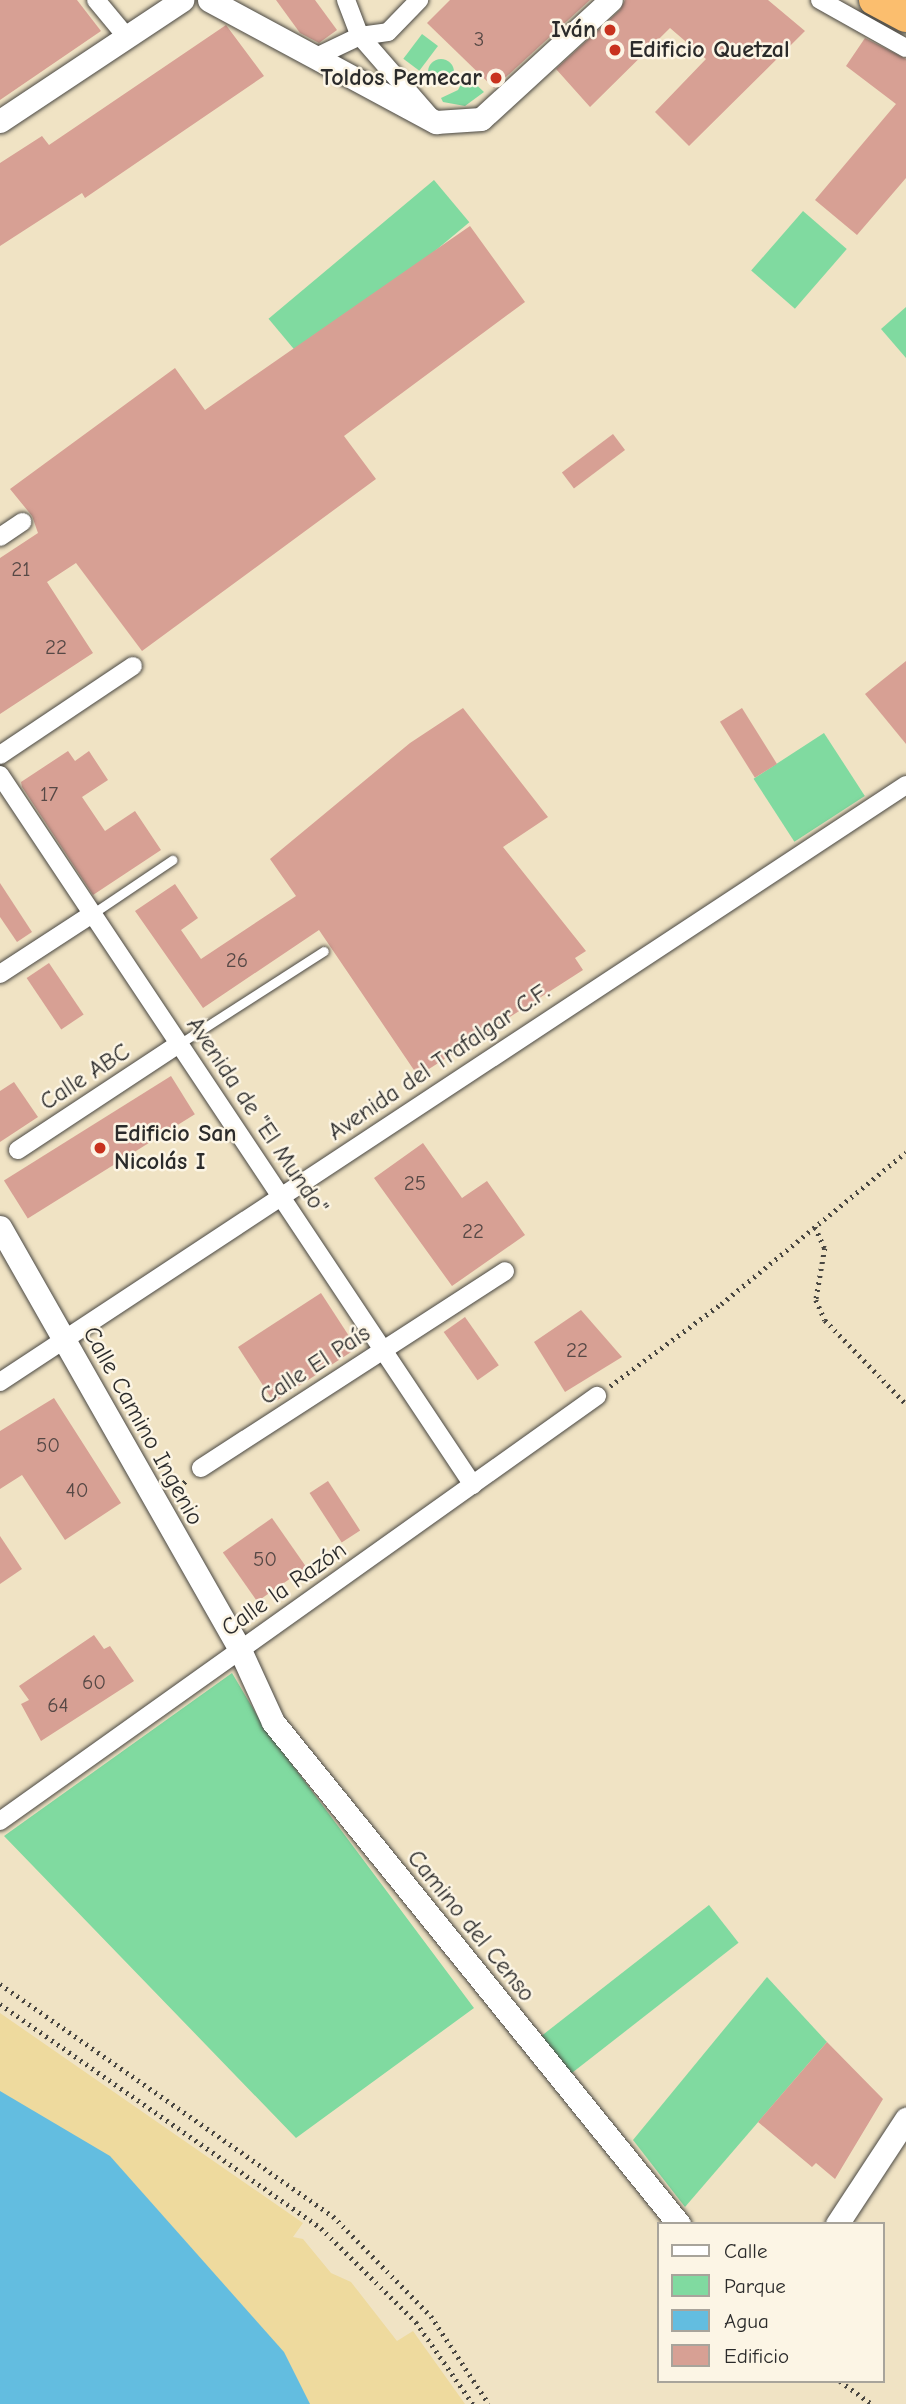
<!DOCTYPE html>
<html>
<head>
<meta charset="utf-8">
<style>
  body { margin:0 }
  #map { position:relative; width:906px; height:2404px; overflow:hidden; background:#f0e3c4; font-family:"Comic Neue",sans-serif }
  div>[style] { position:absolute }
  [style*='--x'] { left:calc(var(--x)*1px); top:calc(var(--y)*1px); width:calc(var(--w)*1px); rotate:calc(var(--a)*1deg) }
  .green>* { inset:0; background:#80daa0; transform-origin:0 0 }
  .round { border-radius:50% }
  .sand>* { inset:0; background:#eeda9e }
  .water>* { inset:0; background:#63bde0 }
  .building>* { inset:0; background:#d7a094; transform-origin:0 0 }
  .path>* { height:4.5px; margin-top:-2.25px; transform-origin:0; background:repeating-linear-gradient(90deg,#494742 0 2px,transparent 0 7px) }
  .roads { filter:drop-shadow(0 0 2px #494742) drop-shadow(0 0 2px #494742) }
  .service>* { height:9px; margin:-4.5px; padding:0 4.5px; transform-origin:4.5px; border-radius:4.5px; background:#fff }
  .minor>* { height:18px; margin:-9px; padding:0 9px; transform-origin:9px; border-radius:9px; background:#fff }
  .tertiary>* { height:23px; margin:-11.5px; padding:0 11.5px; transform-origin:11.5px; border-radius:11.5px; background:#fff }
  .trunk>* { height:30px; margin:-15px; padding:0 15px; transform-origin:15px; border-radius:15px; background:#fbbe6e }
  .dots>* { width:19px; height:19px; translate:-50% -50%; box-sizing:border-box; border:4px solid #fcf5e5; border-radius:50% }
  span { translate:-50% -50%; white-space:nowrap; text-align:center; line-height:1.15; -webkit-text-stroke:5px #fcf5e5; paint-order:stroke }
  .number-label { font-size:21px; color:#564845 }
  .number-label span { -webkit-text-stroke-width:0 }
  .poi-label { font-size:24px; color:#2b2b2b; font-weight:700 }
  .right { translate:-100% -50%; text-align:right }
  .left { translate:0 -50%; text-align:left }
  .street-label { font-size:24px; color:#2b2b2b }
  .legend { position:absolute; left:657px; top:2222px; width:228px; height:161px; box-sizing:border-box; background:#fcf5e5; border:2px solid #a8a49b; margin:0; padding:9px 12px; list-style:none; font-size:21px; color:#2b2b2b }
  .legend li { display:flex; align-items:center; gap:14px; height:35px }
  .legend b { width:35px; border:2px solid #a8a49b }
</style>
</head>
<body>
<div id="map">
  <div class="green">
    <i style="left:422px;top:34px;width:20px;height:31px;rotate:37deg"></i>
    <i class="round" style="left:428px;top:59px;width:26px;height:26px"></i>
    <i style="clip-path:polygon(466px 75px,484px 92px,465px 106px,443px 102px,441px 98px,458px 90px)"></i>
    <i style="left:434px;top:180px;width:55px;height:216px;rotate:50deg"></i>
    <i style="left:803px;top:211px;width:58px;height:79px;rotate:41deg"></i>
    <i style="clip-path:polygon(906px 307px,906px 358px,881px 329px)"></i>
    <i style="left:824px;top:733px;width:75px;height:84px;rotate:57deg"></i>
    <i style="clip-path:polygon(232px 1673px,264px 1727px,474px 2008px,296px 2138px,4px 1836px)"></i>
    <i style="left:709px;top:1905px;width:48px;height:214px;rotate:52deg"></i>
    <i style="clip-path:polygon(767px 1977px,827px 2042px,685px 2207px,633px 2140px)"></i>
  </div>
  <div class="sand">
    <i style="clip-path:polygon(0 2013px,303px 2223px,293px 2237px,303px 2239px,331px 2273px,351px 2282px,397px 2341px,413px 2331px,465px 2404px,298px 2404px,0 2100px)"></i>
  </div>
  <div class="water">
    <i style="clip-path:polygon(0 2091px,110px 2156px,284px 2352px,310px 2404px,0 2404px)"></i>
  </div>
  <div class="building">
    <i style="clip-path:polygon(0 0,77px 0,101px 31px,0 100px)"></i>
    <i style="clip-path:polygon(276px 0,315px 0,337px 30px,319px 43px,300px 33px)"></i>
    <i style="clip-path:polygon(450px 0,590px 0,494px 88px,427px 23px)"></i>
    <i style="clip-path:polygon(625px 0,768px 0,805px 31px,689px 146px,655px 112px,706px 59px,670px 28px,590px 107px,556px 69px,620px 10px)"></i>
    <i style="clip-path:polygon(226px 25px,264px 76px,85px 198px,82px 193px,0 246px,0 163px,42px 136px,49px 145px)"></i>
    <i style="clip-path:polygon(865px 38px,906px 59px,906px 178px,857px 235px,815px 200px,896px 104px,846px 66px)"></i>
    <i style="clip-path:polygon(470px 226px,525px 302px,344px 436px,376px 479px,142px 651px,76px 563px,47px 582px,93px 653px,0 714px,0 558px,38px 533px,32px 516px,10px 489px,175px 368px,205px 410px)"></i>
    <i style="left:613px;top:434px;width:20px;height:64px;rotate:53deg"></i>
    <i style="clip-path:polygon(906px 661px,906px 744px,865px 694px)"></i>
    <i style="clip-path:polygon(463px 708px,548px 817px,503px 847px,586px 951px,575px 958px,583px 970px,418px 1076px,319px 930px,203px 1008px,135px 911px,175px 884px,198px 918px,181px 930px,201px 959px,296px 896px,270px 859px,410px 743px)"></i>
    <i style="left:742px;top:708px;width:66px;height:26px;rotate:58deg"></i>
    <i style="clip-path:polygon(68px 751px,75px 761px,89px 751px,108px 780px,82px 797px,105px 831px,135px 811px,161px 850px,93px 895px,22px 787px,21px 782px)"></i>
    <i style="clip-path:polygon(0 883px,32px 932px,17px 942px,0 917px)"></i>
    <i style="left:49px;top:963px;width:62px;height:27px;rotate:56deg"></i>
    <i style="left:171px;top:1076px;width:45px;height:197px;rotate:58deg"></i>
    <i style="clip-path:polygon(14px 1082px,38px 1117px,0 1142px,0 1091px)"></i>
    <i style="clip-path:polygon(423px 1143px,462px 1198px,487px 1181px,525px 1235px,452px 1286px,374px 1178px)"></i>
    <i style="left:321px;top:1293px;width:66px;height:99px;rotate:57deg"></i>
    <i style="clip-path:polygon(581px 1310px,622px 1357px,565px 1392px,534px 1342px)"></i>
    <i style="left:465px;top:1317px;width:59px;height:26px;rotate:55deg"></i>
    <i style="clip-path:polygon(54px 1398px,121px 1503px,65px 1540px,22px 1475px,0 1489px,0 1431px)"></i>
    <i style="left:328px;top:1481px;width:59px;height:22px;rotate:57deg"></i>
    <i style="left:272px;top:1518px;width:60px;height:60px;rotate:55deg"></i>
    <i style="clip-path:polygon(0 1536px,22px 1569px,0 1584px)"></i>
    <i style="clip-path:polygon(94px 1635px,104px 1649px,110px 1646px,134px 1681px,41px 1741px,21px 1704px,29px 1700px,19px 1686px)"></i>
    <i style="clip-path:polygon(827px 2042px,883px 2099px,835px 2179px,816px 2163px,812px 2167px,758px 2122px)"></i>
  </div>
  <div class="path">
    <i style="--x:815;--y:1227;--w:23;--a:65"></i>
    <i style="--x:825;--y:1248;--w:53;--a:99.8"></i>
    <i style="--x:816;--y:1300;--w:22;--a:66"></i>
    <i style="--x:825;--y:1320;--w:117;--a:46"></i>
    <i style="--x:610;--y:1386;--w:138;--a:-36.5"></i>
    <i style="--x:721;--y:1304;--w:239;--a:-39.4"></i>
    <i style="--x:173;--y:1492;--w:18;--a:-41"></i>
    <i style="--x:0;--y:1984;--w:406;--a:34.9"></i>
    <i style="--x:333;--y:2216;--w:140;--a:45.6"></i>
    <i style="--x:431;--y:2316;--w:105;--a:56.6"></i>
    <i style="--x:0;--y:2004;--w:391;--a:34.9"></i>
    <i style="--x:321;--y:2228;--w:134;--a:44.7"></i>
    <i style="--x:416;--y:2322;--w:100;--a:55.2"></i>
    <i style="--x:840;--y:2381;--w:39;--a:36"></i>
  </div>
  <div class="roads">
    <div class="service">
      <i style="--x:92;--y:914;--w:97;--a:-34"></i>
      <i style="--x:179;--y:1044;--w:172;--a:-32.7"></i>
    </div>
    <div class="minor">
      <i style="--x:96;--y:0;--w:45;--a:50.4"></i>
      <i style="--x:346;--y:0;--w:39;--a:69"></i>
      <i style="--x:360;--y:36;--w:105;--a:48.9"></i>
      <i style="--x:820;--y:0;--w:98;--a:29.2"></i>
      <i style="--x:316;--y:57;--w:49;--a:-25.5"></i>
      <i style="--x:360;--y:36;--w:28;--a:-8"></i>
      <i style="--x:388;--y:32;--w:45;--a:-45.9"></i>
      <i style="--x:0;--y:537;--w:27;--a:-34"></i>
      <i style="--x:0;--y:755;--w:160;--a:-33.8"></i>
      <i style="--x:0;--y:775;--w:853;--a:56.33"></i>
      <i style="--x:0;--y:974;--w:110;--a:-33.1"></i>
      <i style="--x:18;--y:1150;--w:193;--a:-33.4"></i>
      <i style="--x:0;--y:1382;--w:1085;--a:-33.38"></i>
      <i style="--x:201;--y:1468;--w:362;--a:-32.9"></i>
      <i style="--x:0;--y:1821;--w:733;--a:-35.45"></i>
    </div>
    <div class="tertiary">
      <i style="--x:209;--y:0;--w:258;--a:28.3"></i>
      <i style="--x:436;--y:122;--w:45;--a:-3.8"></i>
      <i style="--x:481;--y:119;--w:176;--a:-42.5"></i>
      <i style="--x:0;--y:121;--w:219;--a:-33.6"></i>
      <i style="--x:0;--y:1227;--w:486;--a:60.4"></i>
      <i style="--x:240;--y:1650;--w:79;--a:65.4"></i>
      <i style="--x:273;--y:1722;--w:646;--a:51.04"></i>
      <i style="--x:837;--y:2224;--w:126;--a:-56.7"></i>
    </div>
    <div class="trunk">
      <i style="--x:874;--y:0;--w:36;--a:28"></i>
    </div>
  </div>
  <div class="dots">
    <i style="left:610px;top:30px;background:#c8321e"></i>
    <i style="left:615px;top:50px;background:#c8321e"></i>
    <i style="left:496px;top:78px;background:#c8321e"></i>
    <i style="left:100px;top:1148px;background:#c8321e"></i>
  </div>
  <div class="number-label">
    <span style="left:479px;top:39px">3</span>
    <span style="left:21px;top:569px">21</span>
    <span style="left:56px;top:647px">22</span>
    <span style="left:49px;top:794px">17</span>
    <span style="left:237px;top:960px">26</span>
    <span style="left:415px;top:1183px">25</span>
    <span style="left:473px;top:1231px">22</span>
    <span style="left:577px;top:1350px">22</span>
    <span style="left:48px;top:1445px">50</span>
    <span style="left:77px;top:1490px">40</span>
    <span style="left:265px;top:1559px">50</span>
    <span style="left:94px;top:1682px">60</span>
    <span style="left:58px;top:1705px">64</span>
  </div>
  <div class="poi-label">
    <span class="right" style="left:596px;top:30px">Iván</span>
    <span class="left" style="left:629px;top:50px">Edificio Quetzal</span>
    <span class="right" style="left:482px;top:78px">Toldos Pemecar</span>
    <span class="left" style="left:114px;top:1148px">Edificio San<br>Nicolás I</span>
  </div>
  <div class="street-label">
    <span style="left:439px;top:1062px;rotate:-34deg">Avenida del Trafalgar C.F.</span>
    <span style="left:85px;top:1077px;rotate:-33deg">Calle ABC</span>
    <span style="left:257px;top:1116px;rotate:56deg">Avenida de "El Mundo"</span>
    <span style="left:315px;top:1365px;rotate:-33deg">Calle El País</span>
    <span style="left:143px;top:1426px;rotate:61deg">Calle Camino Ingenio</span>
    <span style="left:284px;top:1589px;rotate:-35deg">Calle la Razón</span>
    <span style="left:471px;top:1926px;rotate:51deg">Camino del Censo</span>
  </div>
  <ul class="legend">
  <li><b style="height:9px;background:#fff"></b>Calle</li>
  <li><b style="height:19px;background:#80daa0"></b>Parque</li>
  <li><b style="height:19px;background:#63bde0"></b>Agua</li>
  <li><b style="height:19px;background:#d7a094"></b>Edificio</li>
  </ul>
</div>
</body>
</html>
